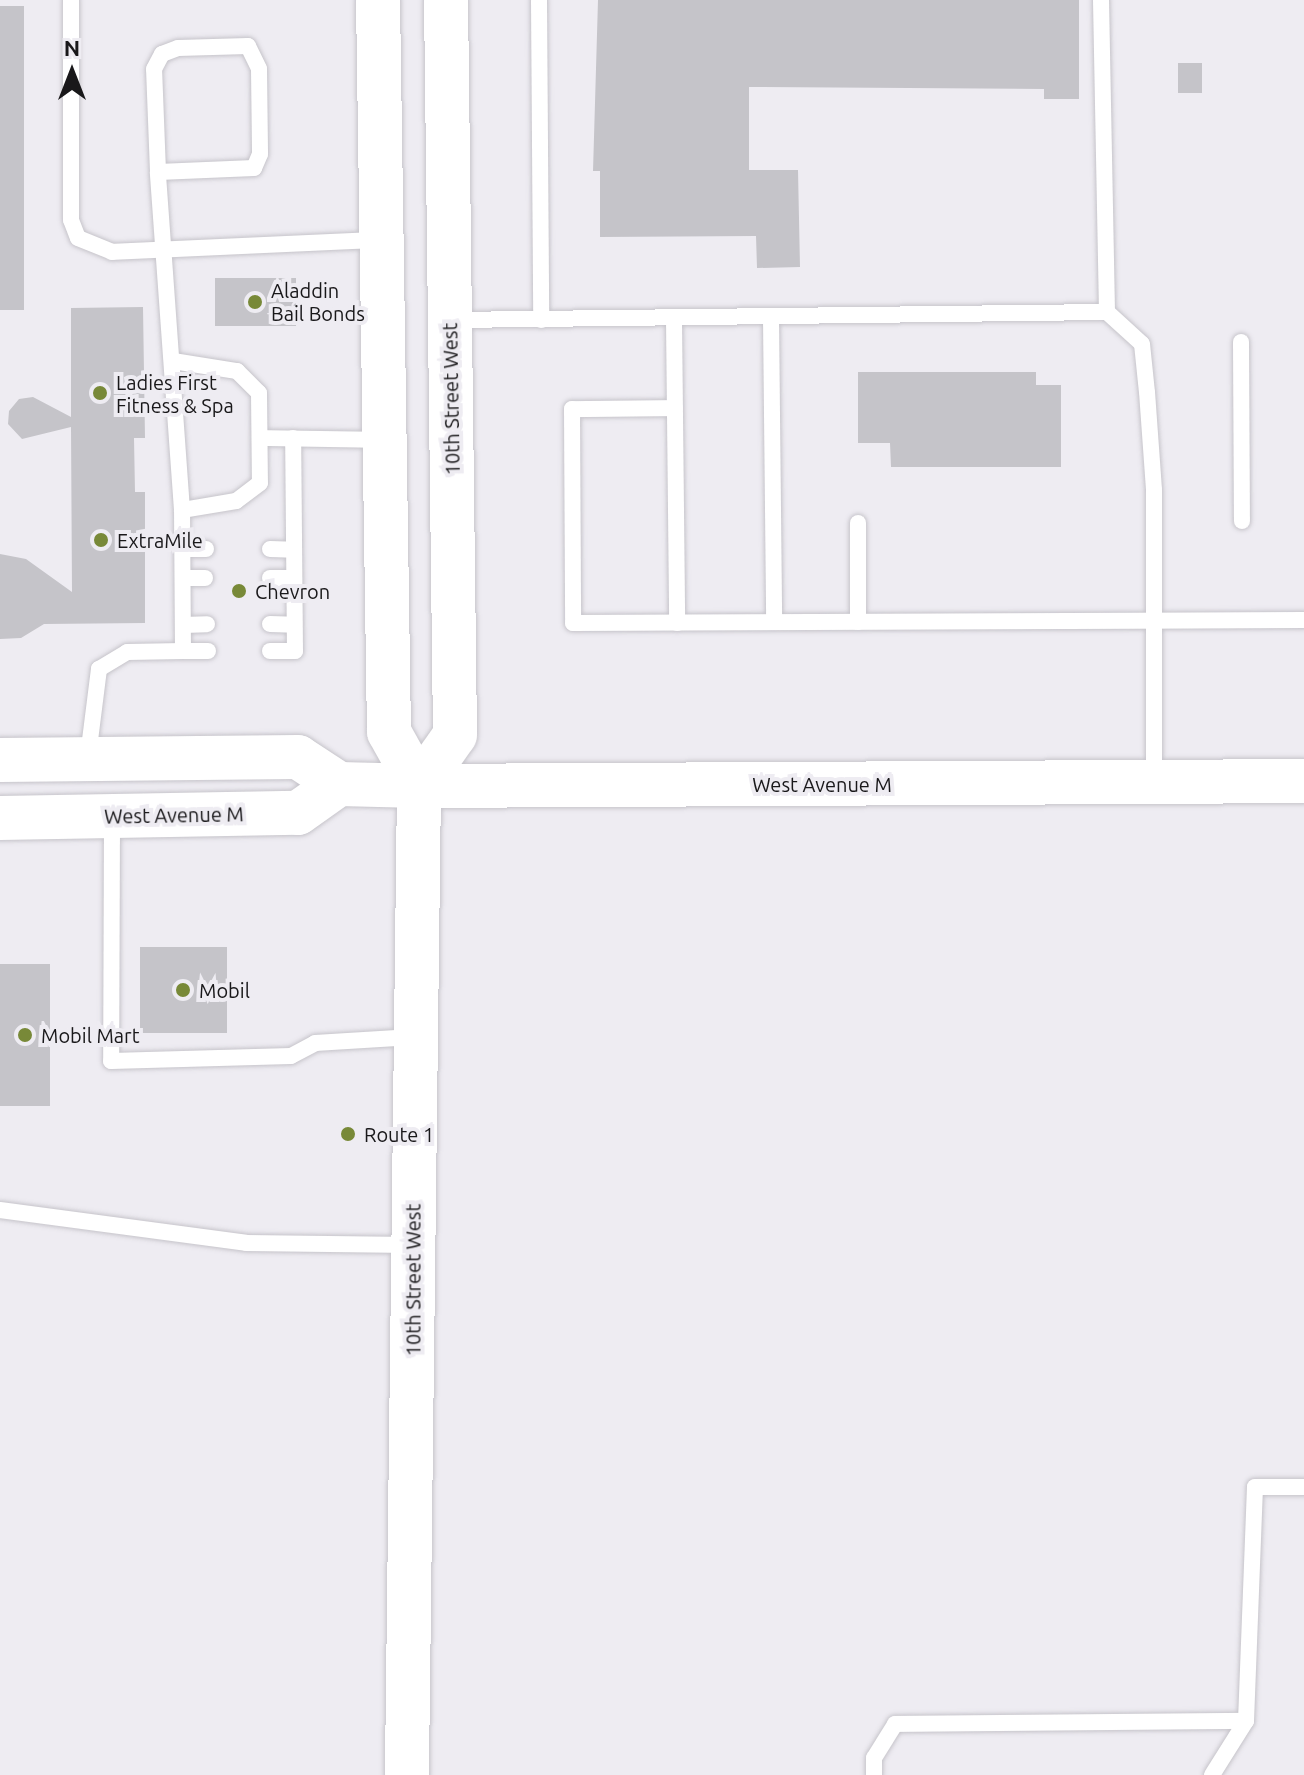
<!DOCTYPE html>
<html>
<head>
<meta charset="utf-8">
<style>
  body { margin:0 }
  #map { position:relative; width:1304px; height:1775px; overflow:hidden; background:#eeecf2; font-family:Ubuntu,sans-serif }
  div>[style] { position:absolute }
  [style*='--x'] { left:calc(var(--x)*1px); top:calc(var(--y)*1px); width:calc(var(--w)*1px); rotate:calc(var(--a)*1deg) }
  .building>* { inset:0; background:#c5c4c9; transform-origin:0 0 }
  .roads { filter:drop-shadow(0 0 2px #c6c4ca) drop-shadow(0 0 2px #c6c4ca) }
  .lane>* { height:16px; margin:-8px; padding:0 8px; transform-origin:8px; border-radius:8px; background:#fff }
  .secondary>* { height:44px; margin:-22px; padding:0 22px; transform-origin:22px; border-radius:22px; background:#fff }
  .primary>* { height:44px; margin:-22px; padding:0 22px; transform-origin:22px; border-radius:22px; background:#fff }
  .dots>* { width:22px; height:22px; translate:-50% -50%; box-sizing:border-box; border:4px solid #eeecf2; border-radius:50% }
  span { translate:-50% -50%; white-space:nowrap; text-align:center; line-height:1.15; -webkit-text-stroke:8px #eeecf2; paint-order:stroke }
  .poi-label { font-size:20px; color:#19181a }
  .left { translate:0 -50%; text-align:left }
  .street-label { font-size:20px; color:#19181a }
  .north { position:absolute; left:32px; top:32px; width:80px; height:80px; -webkit-text-stroke:6px #eeecf2; paint-order:stroke; rotate:0deg; font-size:22px; font-weight:700; line-height:32px; text-align:center; color:#19181a }
  .north::after { content:''; display:block; margin:auto; width:28px; height:36px; background:#19181a; clip-path:polygon(50% 0,100% 100%,50% 72%,0 100%) }
</style>
</head>
<body>
<div id="map">
  <div class="building">
    <i style="clip-path:polygon(598px 0,1079px 0,1079px 99px,1044px 99px,1044px 89px,749px 87px,749px 170px,798px 170px,800px 267px,757px 268px,756px 236px,600px 237px,600px 171px,593px 171px)"></i>
    <i style="left:0;top:6px;width:24px;height:304px"></i>
    <i style="left:1178px;top:63px;width:24px;height:30px"></i>
    <i style="left:215px;top:278px;width:81px;height:48px"></i>
    <i style="clip-path:polygon(143px 307px,145px 438px,134px 438px,135px 492px,145px 492px,145px 623px,44px 624px,21px 638px,0 639px,0 554px,26px 559px,72px 592px,71px 427px,22px 439px,8px 424px,9px 411px,19px 399px,33px 397px,71px 417px,71px 308px)"></i>
    <i style="clip-path:polygon(858px 372px,1036px 372px,1036px 385px,1061px 385px,1061px 467px,891px 467px,890px 443px,858px 443px)"></i>
    <i style="left:140px;top:947px;width:87px;height:86px"></i>
    <i style="left:0;top:964px;width:50px;height:142px"></i>
  </div>
  <div class="roads">
    <div class="lane">
      <i style="--x:71;--y:0;--w:220;--a:90"></i>
      <i style="--x:71;--y:220;--w:19;--a:69"></i>
      <i style="--x:78;--y:238;--w:37;--a:22"></i>
      <i style="--x:112;--y:252;--w:266;--a:-2.6"></i>
      <i style="--x:539;--y:0;--w:320;--a:89.6"></i>
      <i style="--x:1101;--y:0;--w:312;--a:88.9"></i>
      <i style="--x:771;--y:318;--w:304;--a:89.4"></i>
      <i style="--x:674;--y:319;--w:304;--a:89.4"></i>
      <i style="--x:451;--y:320;--w:656;--a:-0.7"></i>
      <i style="--x:1107;--y:312;--w:47;--a:42.4"></i>
      <i style="--x:1142;--y:344;--w:48;--a:84.1"></i>
      <i style="--x:1147;--y:392;--w:98;--a:85.9"></i>
      <i style="--x:1154;--y:490;--w:292;--a:90"></i>
      <i style="--x:1241;--y:342;--w:179;--a:89.7"></i>
      <i style="--x:173;--y:361;--w:65;--a:8.9"></i>
      <i style="--x:237;--y:371;--w:31;--a:45"></i>
      <i style="--x:259;--y:393;--w:90;--a:89.4"></i>
      <i style="--x:260;--y:483;--w:30;--a:143"></i>
      <i style="--x:236;--y:501;--w:55;--a:170.5"></i>
      <i style="--x:675;--y:408;--w:103;--a:179.4"></i>
      <i style="--x:572;--y:409;--w:214;--a:89.7"></i>
      <i style="--x:573;--y:623;--w:731;--a:-0.24"></i>
      <i style="--x:260;--y:438;--w:121;--a:0.9"></i>
      <i style="--x:858;--y:523;--w:99;--a:90"></i>
      <i style="--x:183;--y:549;--w:23;--a:0"></i>
      <i style="--x:270;--y:549;--w:23;--a:2"></i>
      <i style="--x:183;--y:578;--w:22;--a:0"></i>
      <i style="--x:270;--y:578;--w:23;--a:0"></i>
      <i style="--x:270;--y:624;--w:24;--a:2"></i>
      <i style="--x:183;--y:625;--w:24;--a:-2"></i>
      <i style="--x:183;--y:651;--w:25;--a:0"></i>
      <i style="--x:270;--y:651;--w:25;--a:0"></i>
      <i style="--x:295;--y:651;--w:213;--a:-90.5"></i>
      <i style="--x:88;--y:756;--w:88;--a:-82.8"></i>
      <i style="--x:99;--y:669;--w:33;--a:-31"></i>
      <i style="--x:127;--y:652;--w:56;--a:-1"></i>
      <i style="--x:183;--y:651;--w:141;--a:-90.4"></i>
      <i style="--x:182;--y:510;--w:339;--a:-94.1"></i>
      <i style="--x:158;--y:172;--w:103;--a:-92.2"></i>
      <i style="--x:154;--y:69;--w:17;--a:-62"></i>
      <i style="--x:162;--y:54;--w:17;--a:-21"></i>
      <i style="--x:178;--y:48;--w:70;--a:-1.6"></i>
      <i style="--x:248;--y:46;--w:25;--a:64"></i>
      <i style="--x:259;--y:69;--w:85;--a:89.3"></i>
      <i style="--x:260;--y:154;--w:15;--a:113"></i>
      <i style="--x:254;--y:168;--w:96;--a:177.6"></i>
      <i style="--x:112;--y:818;--w:243;--a:90.2"></i>
      <i style="--x:111;--y:1061;--w:180;--a:-1.6"></i>
      <i style="--x:291;--y:1056;--w:27;--a:-28"></i>
      <i style="--x:315;--y:1043;--w:98;--a:-3.5"></i>
      <i style="--x:0;--y:1210;--w:248;--a:7.6"></i>
      <i style="--x:246;--y:1243;--w:166;--a:0.7"></i>
      <i style="--x:874;--y:1775;--w:17;--a:-90"></i>
      <i style="--x:874;--y:1758;--w:40;--a:-58"></i>
      <i style="--x:895;--y:1724;--w:351;--a:-0.5"></i>
      <i style="--x:1212;--y:1775;--w:64;--a:-57.8"></i>
      <i style="--x:1246;--y:1721;--w:234;--a:-87.8"></i>
      <i style="--x:1255;--y:1487;--w:49;--a:0"></i>
    </div>
    <div class="secondary">
      <i style="--x:0;--y:760;--w:298;--a:-0.6"></i>
      <i style="--x:298;--y:757;--w:49;--a:33.4"></i>
      <i style="--x:339;--y:784;--w:80;--a:1.4"></i>
      <i style="--x:419;--y:786;--w:885;--a:-0.32"></i>
      <i style="--x:0;--y:818;--w:298;--a:-1"></i>
      <i style="--x:298;--y:813;--w:50;--a:-35.3"></i>
    </div>
    <div class="primary">
      <i style="--x:378;--y:0;--w:732;--a:89.14"></i>
      <i style="--x:389;--y:732;--w:62;--a:60.9"></i>
      <i style="--x:419;--y:786;--w:989;--a:90.7"></i>
      <i style="--x:419;--y:786;--w:62;--a:-54.8"></i>
      <i style="--x:455;--y:735;--w:735;--a:-90.7"></i>
    </div>
  </div>
  <div class="dots">
    <i style="left:255px;top:302px;background:#788938"></i>
    <i style="left:100px;top:393px;background:#788938"></i>
    <i style="left:101px;top:540px;background:#788938"></i>
    <i style="left:239px;top:591px;background:#788938"></i>
    <i style="left:183px;top:990px;background:#788938"></i>
    <i style="left:25px;top:1035px;background:#788938"></i>
    <i style="left:348px;top:1134px;background:#788938"></i>
  </div>
  <div class="poi-label">
    <span class="left" style="left:271px;top:302px">Aladdin<br>Bail Bonds</span>
    <span class="left" style="left:116px;top:394px">Ladies First<br>Fitness &amp; Spa</span>
    <span class="left" style="left:117px;top:540px">ExtraMile</span>
    <span class="left" style="left:255px;top:591px">Chevron</span>
    <span class="left" style="left:199px;top:990px">Mobil</span>
    <span class="left" style="left:41px;top:1035px">Mobil Mart</span>
    <span class="left" style="left:364px;top:1134px">Route 1</span>
  </div>
  <div class="street-label">
    <span style="left:451px;top:399px;rotate:-91deg">10th Street West</span>
    <span style="left:822px;top:784px">West Avenue M</span>
    <span style="left:174px;top:815px;rotate:-1deg">West Avenue M</span>
    <span style="left:413px;top:1280px;rotate:-90deg">10th Street West</span>
  </div>
  <div class="north">N</div>
</div>
</body>
</html>
